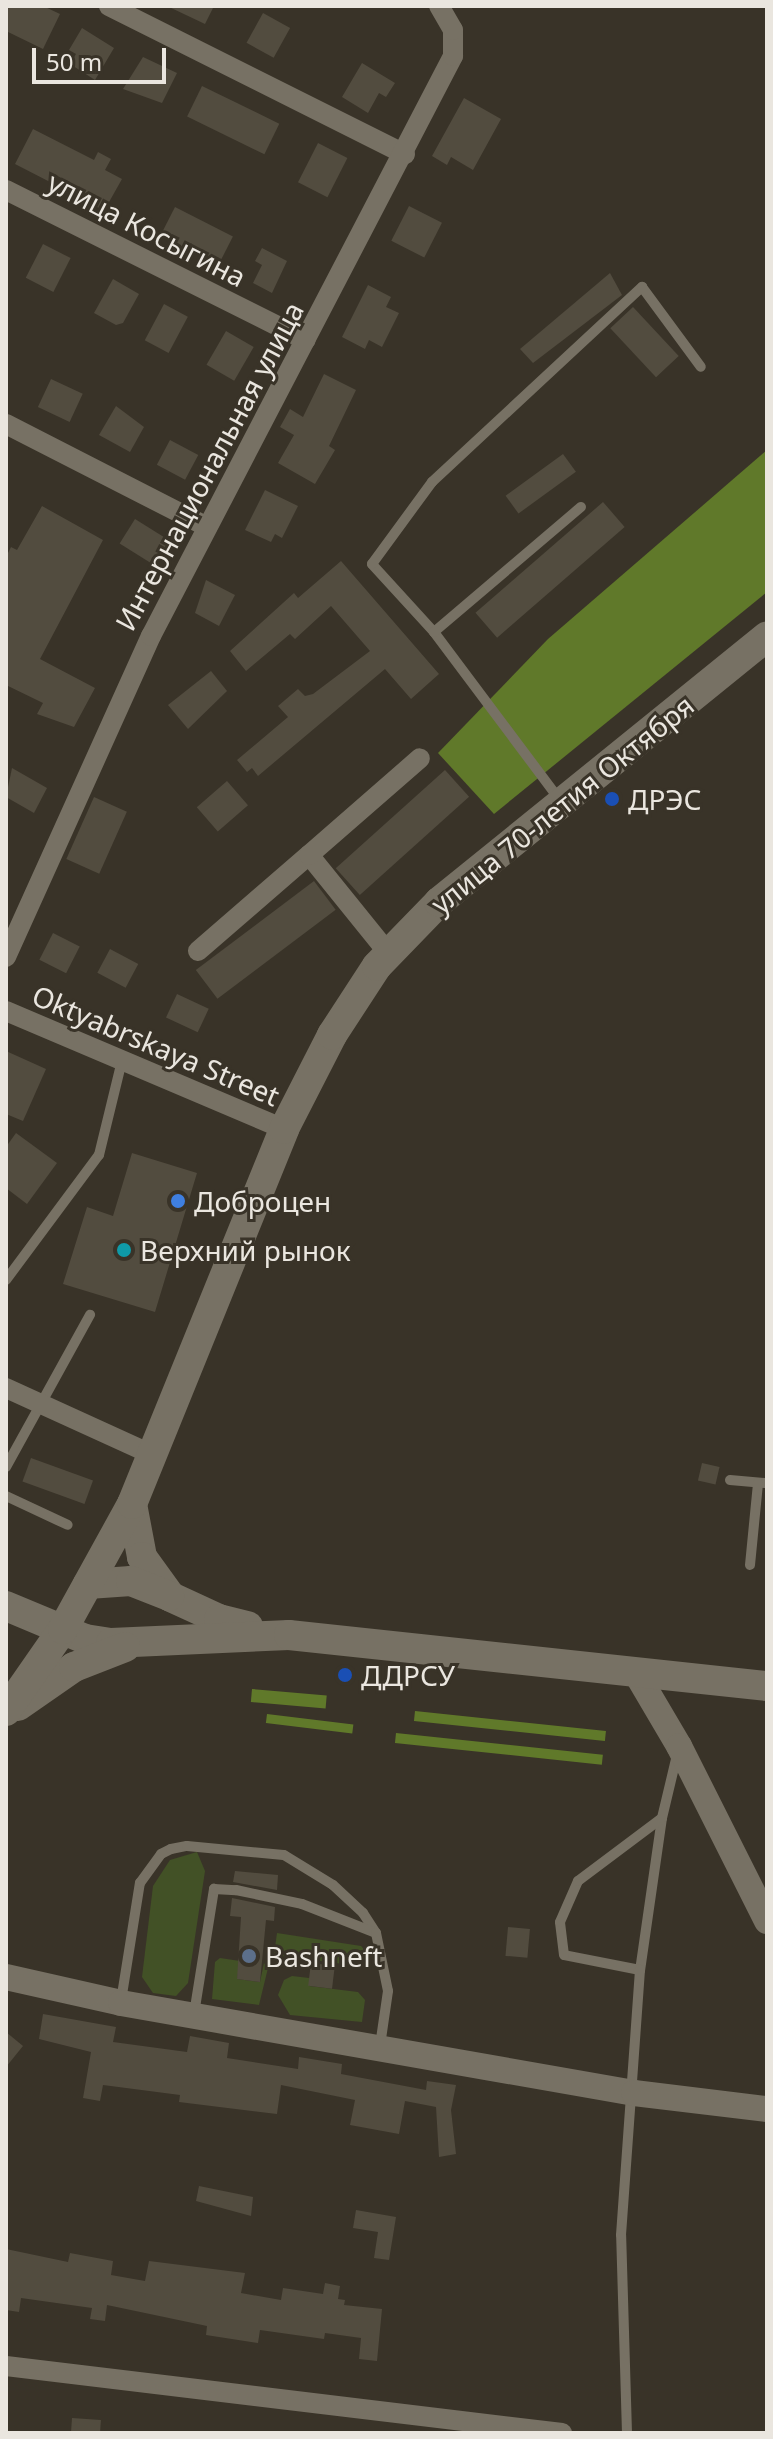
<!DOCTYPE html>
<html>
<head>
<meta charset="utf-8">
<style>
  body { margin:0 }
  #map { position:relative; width:773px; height:2439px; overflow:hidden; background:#393328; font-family:"Noto Sans",sans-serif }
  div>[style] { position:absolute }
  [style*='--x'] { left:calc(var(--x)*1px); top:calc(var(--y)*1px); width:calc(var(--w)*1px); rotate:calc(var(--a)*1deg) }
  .green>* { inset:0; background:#425126 }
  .forest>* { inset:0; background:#60792a; transform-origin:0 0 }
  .building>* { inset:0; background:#524c3f; transform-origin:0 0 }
  .service>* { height:10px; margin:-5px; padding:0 5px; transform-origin:5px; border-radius:5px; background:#777164 }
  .minor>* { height:20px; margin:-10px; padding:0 10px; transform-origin:10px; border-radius:10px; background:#777164 }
  .tertiary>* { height:26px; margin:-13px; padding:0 13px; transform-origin:13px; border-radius:13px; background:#777164 }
  .secondary>* { height:30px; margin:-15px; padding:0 15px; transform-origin:15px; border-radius:15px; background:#777164 }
  .dots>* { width:22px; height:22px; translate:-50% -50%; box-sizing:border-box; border:4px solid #393328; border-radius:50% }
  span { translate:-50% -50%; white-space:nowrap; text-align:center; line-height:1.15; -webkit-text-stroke:6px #393328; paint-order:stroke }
  .street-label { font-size:28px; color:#eae6df }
  .poi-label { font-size:28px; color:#eae6df }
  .left { translate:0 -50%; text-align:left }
  .frame { position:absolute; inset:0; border:8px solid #eae6df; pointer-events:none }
  .scale { position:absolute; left:32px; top:48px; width:134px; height:36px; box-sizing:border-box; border:4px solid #eae6df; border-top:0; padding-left:10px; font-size:24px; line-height:28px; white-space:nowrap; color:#eae6df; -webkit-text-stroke:6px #393328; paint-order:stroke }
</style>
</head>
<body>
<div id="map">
  <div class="green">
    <i style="clip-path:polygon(197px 1852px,205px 1871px,188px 1983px,176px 1996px,153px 1993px,142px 1977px,153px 1886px,170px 1860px)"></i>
    <i style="clip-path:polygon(277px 1933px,361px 1946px,371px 1957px,359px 1966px,274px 1955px)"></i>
    <i style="clip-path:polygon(220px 1958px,240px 1961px,237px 1979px,260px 1982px,264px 1963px,268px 1968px,259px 2005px,212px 1999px,215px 1962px)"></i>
    <i style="clip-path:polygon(292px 1976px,309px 1978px,309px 1986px,358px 1992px,365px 2000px,362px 2022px,290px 2015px,278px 1995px,284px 1980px)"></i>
  </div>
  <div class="forest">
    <i style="clip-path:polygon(767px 450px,767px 592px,494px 814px,438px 753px,548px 639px)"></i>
    <i style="left:252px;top:1689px;width:75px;height:13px;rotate:5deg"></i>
    <i style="left:415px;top:1711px;width:192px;height:10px;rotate:6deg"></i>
    <i style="left:267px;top:1714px;width:87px;height:9px;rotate:7deg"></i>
    <i style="left:396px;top:1733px;width:208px;height:10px;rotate:6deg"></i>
  </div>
  <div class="building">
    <i style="clip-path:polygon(6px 6px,43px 6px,60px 14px,43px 49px,6px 31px)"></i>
    <i style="clip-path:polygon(167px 6px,214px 6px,205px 24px)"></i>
    <i style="left:263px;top:13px;width:31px;height:34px;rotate:29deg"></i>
    <i style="clip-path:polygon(82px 28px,114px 48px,95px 80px,70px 64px,76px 54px,69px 50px)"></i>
    <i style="clip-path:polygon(143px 57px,177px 73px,162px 103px,123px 89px)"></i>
    <i style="clip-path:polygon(362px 63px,395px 83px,386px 97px,379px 93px,368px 113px,342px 97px)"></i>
    <i style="left:202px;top:86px;width:86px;height:34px;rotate:26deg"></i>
    <i style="clip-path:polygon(464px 98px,501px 119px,473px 170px,451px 157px,447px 165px,432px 156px)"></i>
    <i style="clip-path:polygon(33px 129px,94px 160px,98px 152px,111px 159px,105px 170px,122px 179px,104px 211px,76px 195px,80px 188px,54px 174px,50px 182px,15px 164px)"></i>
    <i style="left:318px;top:143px;width:33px;height:44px;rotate:27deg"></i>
    <i style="left:409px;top:206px;width:37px;height:39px;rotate:27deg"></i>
    <i style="left:175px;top:207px;width:65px;height:32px;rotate:27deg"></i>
    <i style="left:43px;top:244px;width:31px;height:38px;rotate:27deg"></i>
    <i style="clip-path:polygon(262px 248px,287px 261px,272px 293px,253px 283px,262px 265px,255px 261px)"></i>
    <i style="clip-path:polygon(610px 273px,622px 295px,533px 363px,520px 349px)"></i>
    <i style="clip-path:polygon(113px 279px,139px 294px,123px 323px,116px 325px,94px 313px)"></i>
    <i style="clip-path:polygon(368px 285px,391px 297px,386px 307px,399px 313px,382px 347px,369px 340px,365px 349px,342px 337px)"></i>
    <i style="left:164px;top:304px;width:27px;height:41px;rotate:28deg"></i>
    <i style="left:633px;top:307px;width:67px;height:31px;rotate:47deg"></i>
    <i style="left:226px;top:331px;width:32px;height:39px;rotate:30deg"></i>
    <i style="clip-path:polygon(324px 374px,356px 390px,329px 446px,335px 450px,315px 484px,278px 463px,294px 435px,280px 427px,290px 409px,303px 417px)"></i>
    <i style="left:51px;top:379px;width:35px;height:31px;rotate:25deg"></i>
    <i style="clip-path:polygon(116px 406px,144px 427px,130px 452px,99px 435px)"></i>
    <i style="left:170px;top:440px;width:32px;height:28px;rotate:28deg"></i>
    <i style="left:563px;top:454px;width:22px;height:71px;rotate:54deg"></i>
    <i style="clip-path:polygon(265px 490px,298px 506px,282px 538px,275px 534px,271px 542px,245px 530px)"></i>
    <i style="left:603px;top:502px;width:33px;height:169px;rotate:49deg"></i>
    <i style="clip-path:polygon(42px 506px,103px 540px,40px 659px,95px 688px,74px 727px,37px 714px,43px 703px,6px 685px,6px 557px,11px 547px,17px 550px)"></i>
    <i style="left:135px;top:519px;width:41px;height:29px;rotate:32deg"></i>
    <i style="clip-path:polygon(341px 561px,439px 674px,411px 699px,385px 669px,258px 776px,252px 768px,247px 772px,237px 760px,288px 717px,278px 706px,298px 689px,305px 696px,313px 694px,370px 651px,331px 606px,295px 639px,290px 634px,246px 671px,230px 651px,294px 593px,298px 598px)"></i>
    <i style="clip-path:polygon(206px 580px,235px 595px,219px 626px,195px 613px)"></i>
    <i style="clip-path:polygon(211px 671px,227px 691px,188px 729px,168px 705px)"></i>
    <i style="clip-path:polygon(12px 768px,47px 788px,34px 813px,6px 797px)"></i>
    <i style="left:445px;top:770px;width:36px;height:147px;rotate:48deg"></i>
    <i style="left:227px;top:781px;width:32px;height:40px;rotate:49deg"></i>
    <i style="left:94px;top:797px;width:36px;height:68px;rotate:24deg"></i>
    <i style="left:314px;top:881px;width:36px;height:148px;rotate:53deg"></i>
    <i style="left:53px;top:933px;width:30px;height:30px;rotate:27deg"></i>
    <i style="left:110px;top:949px;width:32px;height:27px;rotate:28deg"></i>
    <i style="left:177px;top:994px;width:35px;height:26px;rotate:25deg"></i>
    <i style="clip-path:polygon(6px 1051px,46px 1069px,23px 1121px,6px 1114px)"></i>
    <i style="clip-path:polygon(16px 1133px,57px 1163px,27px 1204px,6px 1188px,6px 1147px)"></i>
    <i style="clip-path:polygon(132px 1153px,197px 1173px,155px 1312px,63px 1284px,87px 1207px,113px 1216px)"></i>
    <i style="left:31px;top:1458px;width:66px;height:25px;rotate:20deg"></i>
    <i style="left:702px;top:1463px;width:18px;height:18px;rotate:13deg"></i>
    <i style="clip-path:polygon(235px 1871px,278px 1875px,277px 1890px,233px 1882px)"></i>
    <i style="clip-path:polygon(232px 1898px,275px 1907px,274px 1921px,266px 1920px,260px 1982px,237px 1979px,241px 1917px,230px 1916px)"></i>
    <i style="left:508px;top:1927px;width:22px;height:29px;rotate:5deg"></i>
    <i style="left:311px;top:1963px;width:24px;height:23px;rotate:7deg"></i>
    <i style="clip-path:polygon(43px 2014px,116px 2027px,113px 2042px,187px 2052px,190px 2036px,229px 2043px,227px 2058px,298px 2069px,299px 2057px,342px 2064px,341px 2074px,426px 2090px,427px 2081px,456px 2085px,451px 2110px,456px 2154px,439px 2157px,436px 2107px,405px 2101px,399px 2134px,350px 2125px,355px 2100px,281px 2085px,277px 2114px,179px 2102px,180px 2095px,103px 2085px,100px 2101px,83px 2098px,91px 2052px,39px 2039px)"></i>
    <i style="clip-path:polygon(6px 2032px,23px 2046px,6px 2067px)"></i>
    <i style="clip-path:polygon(199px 2186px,253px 2197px,251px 2216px,196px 2201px)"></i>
    <i style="clip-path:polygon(356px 2210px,396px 2217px,389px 2260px,374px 2258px,378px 2232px,353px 2228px)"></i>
    <i style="clip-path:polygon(6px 2249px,68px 2262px,70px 2253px,113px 2261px,111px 2275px,145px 2281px,149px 2261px,245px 2273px,241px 2293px,281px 2300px,283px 2288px,323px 2294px,325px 2283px,340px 2286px,338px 2299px,345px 2300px,344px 2305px,382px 2309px,377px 2361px,359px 2359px,361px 2338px,325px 2333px,324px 2339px,260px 2330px,258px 2343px,206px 2335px,207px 2326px,107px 2305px,105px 2321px,90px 2319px,92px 2308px,21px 2298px,19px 2312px,6px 2310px)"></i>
    <i style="left:72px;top:2418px;width:29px;height:15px;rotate:4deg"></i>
  </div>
  <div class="service">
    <i style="--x:434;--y:632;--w:92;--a:-132.4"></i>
    <i style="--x:372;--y:564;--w:102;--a:-53.8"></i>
    <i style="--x:432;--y:482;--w:287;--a:-42.9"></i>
    <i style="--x:642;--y:287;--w:99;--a:53.6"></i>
    <i style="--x:559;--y:799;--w:209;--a:-126.8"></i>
    <i style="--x:434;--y:632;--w:193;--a:-40.4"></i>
    <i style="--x:6;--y:1280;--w:156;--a:-53.4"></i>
    <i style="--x:99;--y:1155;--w:97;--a:-76.3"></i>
    <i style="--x:6;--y:1467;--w:174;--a:-61.1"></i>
    <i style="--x:730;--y:1480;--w:37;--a:5"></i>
    <i style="--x:6;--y:1496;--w:68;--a:25.1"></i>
    <i style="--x:750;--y:1565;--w:82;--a:-84.4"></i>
    <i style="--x:662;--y:1818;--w:154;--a:98.2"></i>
    <i style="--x:640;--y:1970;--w:77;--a:-168.8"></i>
    <i style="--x:564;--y:1955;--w:33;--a:-97"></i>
    <i style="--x:560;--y:1922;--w:45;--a:-66.3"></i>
    <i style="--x:578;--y:1881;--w:105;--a:-36.9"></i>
    <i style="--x:662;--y:1818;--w:65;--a:-76.6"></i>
    <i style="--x:121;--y:2001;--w:120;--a:-80.9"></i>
    <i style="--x:140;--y:1883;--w:36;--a:-54"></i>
    <i style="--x:161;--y:1854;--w:11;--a:-27"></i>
    <i style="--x:171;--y:1849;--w:16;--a:-11"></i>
    <i style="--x:187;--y:1846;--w:97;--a:5.3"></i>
    <i style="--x:284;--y:1855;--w:57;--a:31.5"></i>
    <i style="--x:333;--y:1885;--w:41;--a:43"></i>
    <i style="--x:363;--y:1913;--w:24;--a:57"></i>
    <i style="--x:194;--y:2014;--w:127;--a:-80.9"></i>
    <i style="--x:214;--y:1889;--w:22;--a:3"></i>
    <i style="--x:236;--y:1890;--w:67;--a:12"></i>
    <i style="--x:302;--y:1904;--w:79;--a:21.4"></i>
    <i style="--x:376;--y:1933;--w:59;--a:78.3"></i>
    <i style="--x:388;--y:1991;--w:56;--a:98.3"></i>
    <i style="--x:627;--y:2433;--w:198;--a:-91.7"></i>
    <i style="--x:621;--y:2235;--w:266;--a:-85.9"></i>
  </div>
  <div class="minor">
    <i style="--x:109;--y:6;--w:331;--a:26.6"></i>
    <i style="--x:6;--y:190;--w:335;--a:26.6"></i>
    <i style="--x:6;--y:424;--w:226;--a:27.1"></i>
    <i style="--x:198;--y:951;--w:147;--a:-40.9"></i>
    <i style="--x:389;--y:954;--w:127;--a:-128.9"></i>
    <i style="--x:309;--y:855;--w:147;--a:-41.1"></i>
    <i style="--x:6;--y:957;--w:352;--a:-65.7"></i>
    <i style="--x:151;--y:636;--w:654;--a:-62.49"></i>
    <i style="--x:453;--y:56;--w:26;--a:-90"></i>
    <i style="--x:453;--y:30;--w:28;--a:-120"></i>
    <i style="--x:6;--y:1011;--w:302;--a:23"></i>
    <i style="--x:6;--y:1388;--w:164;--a:24.5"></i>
    <i style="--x:6;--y:2366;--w:560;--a:6.87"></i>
  </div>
  <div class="tertiary">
    <i style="--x:636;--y:1673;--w:85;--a:59.5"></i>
    <i style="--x:679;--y:1746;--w:196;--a:63.3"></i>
    <i style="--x:6;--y:1977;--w:118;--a:12.7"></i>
    <i style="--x:121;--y:2003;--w:521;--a:9.95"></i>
    <i style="--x:634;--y:2093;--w:134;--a:6.9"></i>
  </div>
  <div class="secondary">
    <i style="--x:132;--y:1504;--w:54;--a:79.3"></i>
    <i style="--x:142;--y:1557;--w:49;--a:54.1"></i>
    <i style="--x:171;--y:1597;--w:53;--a:24.6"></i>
    <i style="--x:219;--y:1619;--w:30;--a:14"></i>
    <i style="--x:88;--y:1584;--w:43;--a:-4"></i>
    <i style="--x:131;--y:1581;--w:41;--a:21.5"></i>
    <i style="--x:6;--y:1606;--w:86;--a:22.7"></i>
    <i style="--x:85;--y:1639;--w:26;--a:9"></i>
    <i style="--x:111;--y:1643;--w:178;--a:-2.6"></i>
    <i style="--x:289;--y:1635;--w:481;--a:6.1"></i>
    <i style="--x:18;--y:1706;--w:68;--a:-34.9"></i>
    <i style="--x:74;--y:1667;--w:55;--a:-21.4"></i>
    <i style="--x:6;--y:1711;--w:100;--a:-55.2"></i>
    <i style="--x:63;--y:1629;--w:143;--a:-61.1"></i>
    <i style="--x:132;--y:1504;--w:405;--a:-67.9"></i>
    <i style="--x:284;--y:1129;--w:106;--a:-62.9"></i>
    <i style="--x:332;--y:1035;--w:82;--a:-56.9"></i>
    <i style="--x:377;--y:966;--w:89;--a:-45.9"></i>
    <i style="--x:439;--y:902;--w:422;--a:-39"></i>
  </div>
  <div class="dots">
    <i style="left:612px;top:799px;background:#1a4fb4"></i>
    <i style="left:178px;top:1201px;background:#3f7fe0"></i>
    <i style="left:124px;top:1250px;background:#0f9aa8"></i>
    <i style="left:345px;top:1675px;background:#1a4fb4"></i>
    <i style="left:249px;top:1956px;background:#5c6f8a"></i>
  </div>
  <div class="street-label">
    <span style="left:147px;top:229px;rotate:27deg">улица Косыгина</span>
    <span style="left:209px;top:466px;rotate:-62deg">Интернациональная улица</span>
    <span style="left:562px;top:804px;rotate:-39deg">улица 70-летия Октября</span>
    <span style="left:156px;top:1045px;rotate:23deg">Oktyabrskaya Street</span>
  </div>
  <div class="poi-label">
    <span class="left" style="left:628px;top:799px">ДРЭС</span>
    <span class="left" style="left:194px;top:1201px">Доброцен</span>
    <span class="left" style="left:140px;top:1250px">Верхний рынок</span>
    <span class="left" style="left:361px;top:1675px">ДДРСУ</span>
    <span class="left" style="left:265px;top:1956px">Bashneft</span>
  </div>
  <div class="frame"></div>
  <div class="scale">50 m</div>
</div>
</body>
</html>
